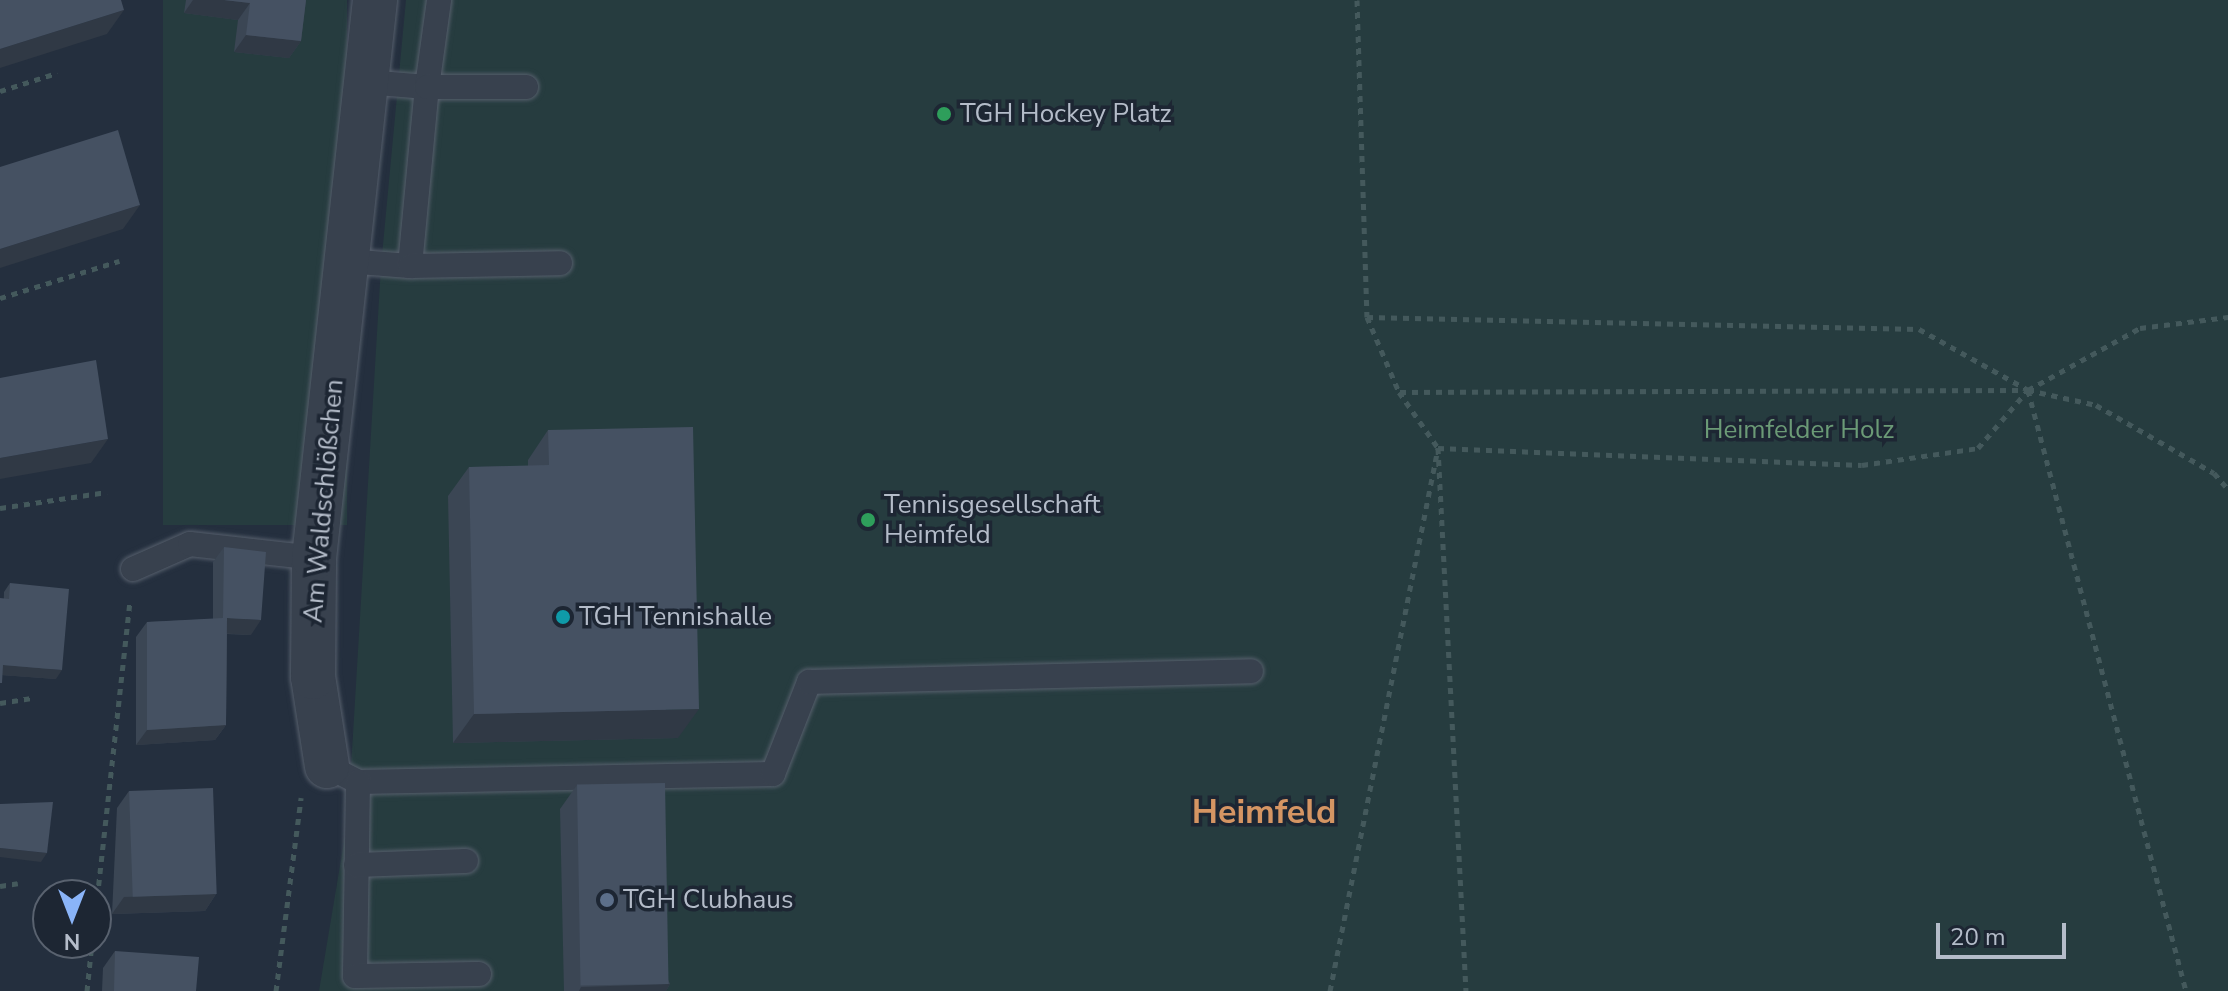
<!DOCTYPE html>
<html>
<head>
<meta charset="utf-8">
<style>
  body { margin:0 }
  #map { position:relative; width:2228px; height:991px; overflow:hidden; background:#242f3e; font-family:"Nunito Sans",sans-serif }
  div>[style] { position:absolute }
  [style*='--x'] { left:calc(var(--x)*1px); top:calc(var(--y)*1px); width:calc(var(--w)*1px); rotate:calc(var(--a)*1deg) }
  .green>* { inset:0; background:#263c3f; transform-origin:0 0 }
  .path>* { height:5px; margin-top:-2.5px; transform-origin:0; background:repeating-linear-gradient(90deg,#44595c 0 6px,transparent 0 12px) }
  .roads { filter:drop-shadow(0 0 2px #565f6c) drop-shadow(0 0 2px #565f6c) }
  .lane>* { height:24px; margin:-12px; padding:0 12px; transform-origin:12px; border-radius:12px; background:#38414e }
  .street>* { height:44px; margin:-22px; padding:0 22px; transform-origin:22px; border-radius:22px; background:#38414e }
  .wall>* { inset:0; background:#3b4654 }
  .shaded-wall>* { inset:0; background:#303945 }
  .building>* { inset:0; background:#455162; transform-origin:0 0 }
  .dots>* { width:22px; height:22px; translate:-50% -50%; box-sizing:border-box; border:4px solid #1d2633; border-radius:50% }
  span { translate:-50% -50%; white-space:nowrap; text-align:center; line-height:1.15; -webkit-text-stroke:7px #1d2633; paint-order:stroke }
  .poi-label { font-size:26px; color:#b4bcc9 }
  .left { translate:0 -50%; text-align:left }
  .park-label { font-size:26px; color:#6b9a76 }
  .street-label { font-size:26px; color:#b4bcc9 }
  .district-label { font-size:34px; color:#d59563; font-weight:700 }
  .north { position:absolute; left:32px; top:879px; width:80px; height:80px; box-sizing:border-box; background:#1d2633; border:2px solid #59626f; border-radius:50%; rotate:180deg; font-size:22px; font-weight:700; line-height:32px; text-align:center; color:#b4bcc9 }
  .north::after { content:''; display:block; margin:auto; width:28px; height:36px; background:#8ab4f8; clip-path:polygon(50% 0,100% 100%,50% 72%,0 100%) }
  .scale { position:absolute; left:1936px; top:923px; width:130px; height:36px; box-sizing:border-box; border:4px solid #b4bcc9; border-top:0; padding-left:10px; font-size:24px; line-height:28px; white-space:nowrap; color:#b4bcc9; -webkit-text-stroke:6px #1d2633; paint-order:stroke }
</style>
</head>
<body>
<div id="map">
  <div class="green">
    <i style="left:163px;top:0;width:184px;height:525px"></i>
    <i style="clip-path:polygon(406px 0,2228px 0,2228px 991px,319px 991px,348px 818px,381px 266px)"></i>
  </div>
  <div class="path">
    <i style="--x:1357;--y:0;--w:317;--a:88.2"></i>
    <i style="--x:1367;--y:317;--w:82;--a:66.9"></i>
    <i style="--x:1399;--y:392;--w:68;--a:55.1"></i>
    <i style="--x:1438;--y:448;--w:544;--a:87.05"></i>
    <i style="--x:0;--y:91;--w:60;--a:-17.5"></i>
    <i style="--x:0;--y:298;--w:125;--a:-17.3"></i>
    <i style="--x:1367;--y:317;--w:552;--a:1.25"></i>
    <i style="--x:1919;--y:329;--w:125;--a:29.2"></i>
    <i style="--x:2028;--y:390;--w:621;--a:75.27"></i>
    <i style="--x:1400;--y:392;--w:628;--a:-0.18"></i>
    <i style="--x:2028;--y:390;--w:70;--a:12.4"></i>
    <i style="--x:2096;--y:405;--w:136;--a:30"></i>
    <i style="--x:2214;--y:473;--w:21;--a:49"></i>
    <i style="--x:0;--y:508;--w:108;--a:-8.5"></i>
    <i style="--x:0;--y:703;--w:32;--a:-9"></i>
    <i style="--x:0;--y:886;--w:18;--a:-9"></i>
    <i style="--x:96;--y:909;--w:310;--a:-83.7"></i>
    <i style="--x:87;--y:991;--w:48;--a:-84.1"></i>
    <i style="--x:276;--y:991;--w:195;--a:-82.6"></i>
    <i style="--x:1330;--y:991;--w:554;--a:-78.75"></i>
    <i style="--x:1438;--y:448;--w:424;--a:2.3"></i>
    <i style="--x:1862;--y:465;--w:117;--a:-8.3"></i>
    <i style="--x:1978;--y:448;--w:77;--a:-49.2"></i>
    <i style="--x:2028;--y:390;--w:128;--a:-29"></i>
    <i style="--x:2140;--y:328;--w:89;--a:-7.1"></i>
  </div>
  <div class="roads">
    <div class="lane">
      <i style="--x:366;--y:82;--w:61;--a:4.7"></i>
      <i style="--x:427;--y:87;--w:88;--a:-82.1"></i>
      <i style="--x:346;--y:261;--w:64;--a:4.5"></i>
      <i style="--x:410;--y:266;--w:180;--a:-84.6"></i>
      <i style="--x:427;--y:87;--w:99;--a:0"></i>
      <i style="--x:410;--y:266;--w:150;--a:-1.1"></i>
      <i style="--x:133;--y:569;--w:62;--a:-23.7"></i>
      <i style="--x:190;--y:544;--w:125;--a:6.4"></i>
      <i style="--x:327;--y:766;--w:35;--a:27"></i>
      <i style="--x:358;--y:782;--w:415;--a:-1.1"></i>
      <i style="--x:773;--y:774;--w:99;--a:-68.6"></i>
      <i style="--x:809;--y:682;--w:442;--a:-1.4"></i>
      <i style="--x:358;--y:782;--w:194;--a:90.9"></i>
      <i style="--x:355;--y:976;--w:124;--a:-0.9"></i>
      <i style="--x:356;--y:865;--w:110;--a:-2.1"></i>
    </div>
    <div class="street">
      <i style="--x:327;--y:766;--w:90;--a:-98.9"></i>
      <i style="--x:313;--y:677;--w:119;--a:-89.5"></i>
      <i style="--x:314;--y:558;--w:561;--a:-83.76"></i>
    </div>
  </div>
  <div class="wall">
    <i style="clip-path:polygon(186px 0,306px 0,301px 41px,289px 58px,234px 52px,238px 20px,184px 13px)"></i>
    <i style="clip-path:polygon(548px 430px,678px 738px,453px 743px,448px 496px,469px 467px,528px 466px,528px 460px)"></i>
    <i style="clip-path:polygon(224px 547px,251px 635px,227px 634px,226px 725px,215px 740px,136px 745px,136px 637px,147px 622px,213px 619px,213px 562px)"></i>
    <i style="clip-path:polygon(10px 583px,56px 679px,2px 675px,4px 592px)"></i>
    <i style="clip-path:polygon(577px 785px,670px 984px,666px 991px,564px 991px,560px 809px)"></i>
    <i style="clip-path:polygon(129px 791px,216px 894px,205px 911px,112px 914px,117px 808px)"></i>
    <i style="clip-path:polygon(115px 951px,196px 991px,102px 991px,103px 968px)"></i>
  </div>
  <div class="shaded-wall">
    <i style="clip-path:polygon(193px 0,224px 0,250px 3px,238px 20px,184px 13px)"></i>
    <i style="clip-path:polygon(124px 10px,107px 34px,0 68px,0 49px)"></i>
    <i style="clip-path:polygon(246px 35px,301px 41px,289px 58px,234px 52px)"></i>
    <i style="clip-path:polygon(140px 205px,123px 229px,0 268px,0 249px)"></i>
    <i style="clip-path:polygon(108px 439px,91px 463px,0 479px,0 458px)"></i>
    <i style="clip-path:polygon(227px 618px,261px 620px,251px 635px,217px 633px)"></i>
    <i style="clip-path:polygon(3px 665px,62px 670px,56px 679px,0 675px)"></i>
    <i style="clip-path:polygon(699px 709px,678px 738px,453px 743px,474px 714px)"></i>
    <i style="clip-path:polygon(226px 725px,215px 740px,136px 745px,147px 730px)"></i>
    <i style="clip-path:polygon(0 848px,47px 853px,41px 862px,0 857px)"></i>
    <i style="clip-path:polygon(216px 894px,205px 911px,112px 914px,124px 897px)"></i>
    <i style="clip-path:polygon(670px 984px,666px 991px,579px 991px,581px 987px)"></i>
  </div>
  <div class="building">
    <i style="clip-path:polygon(0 0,121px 0,124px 10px,0 49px)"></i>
    <i style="clip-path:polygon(224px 0,306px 0,301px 41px,246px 35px,250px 3px)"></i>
    <i style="clip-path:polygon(118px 130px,140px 205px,0 249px,0 167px)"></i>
    <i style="clip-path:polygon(96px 360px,108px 439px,0 458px,0 378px)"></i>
    <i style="clip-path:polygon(693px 427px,699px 709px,474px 714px,469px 467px,549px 465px,548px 430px)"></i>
    <i style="clip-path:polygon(224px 547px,266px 552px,261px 620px,227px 618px,226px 725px,147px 730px,147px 622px,223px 618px)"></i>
    <i style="clip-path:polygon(10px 583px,69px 589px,62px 670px,3px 665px,2px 683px,0 683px,0 598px,9px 599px)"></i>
    <i style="left:665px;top:783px;width:201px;height:88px;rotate:89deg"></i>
    <i style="left:213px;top:788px;width:106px;height:84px;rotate:88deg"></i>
    <i style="clip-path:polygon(53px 802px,47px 853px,0 848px,0 804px)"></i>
    <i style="clip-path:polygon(115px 951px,199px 957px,196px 991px,114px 991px)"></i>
  </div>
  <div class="dots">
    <i style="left:944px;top:114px;background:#2e9e5b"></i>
    <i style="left:868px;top:520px;background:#2e9e5b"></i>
    <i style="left:563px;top:617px;background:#0f9aa8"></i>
    <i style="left:607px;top:900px;background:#5c6f8a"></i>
  </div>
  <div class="poi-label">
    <span class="left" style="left:960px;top:114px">TGH Hockey Platz</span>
    <span class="left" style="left:884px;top:520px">Tennisgesellschaft<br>Heimfeld</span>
    <span class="left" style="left:579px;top:617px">TGH Tennishalle</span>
    <span class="left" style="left:623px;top:900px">TGH Clubhaus</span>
  </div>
  <div class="park-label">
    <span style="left:1799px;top:430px">Heimfelder Holz</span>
  </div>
  <div class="street-label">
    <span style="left:324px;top:501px;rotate:-85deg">Am Waldschlößchen</span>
  </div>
  <div class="district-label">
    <span style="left:1264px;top:813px">Heimfeld</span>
  </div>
  <div class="north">N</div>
  <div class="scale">20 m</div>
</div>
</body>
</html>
